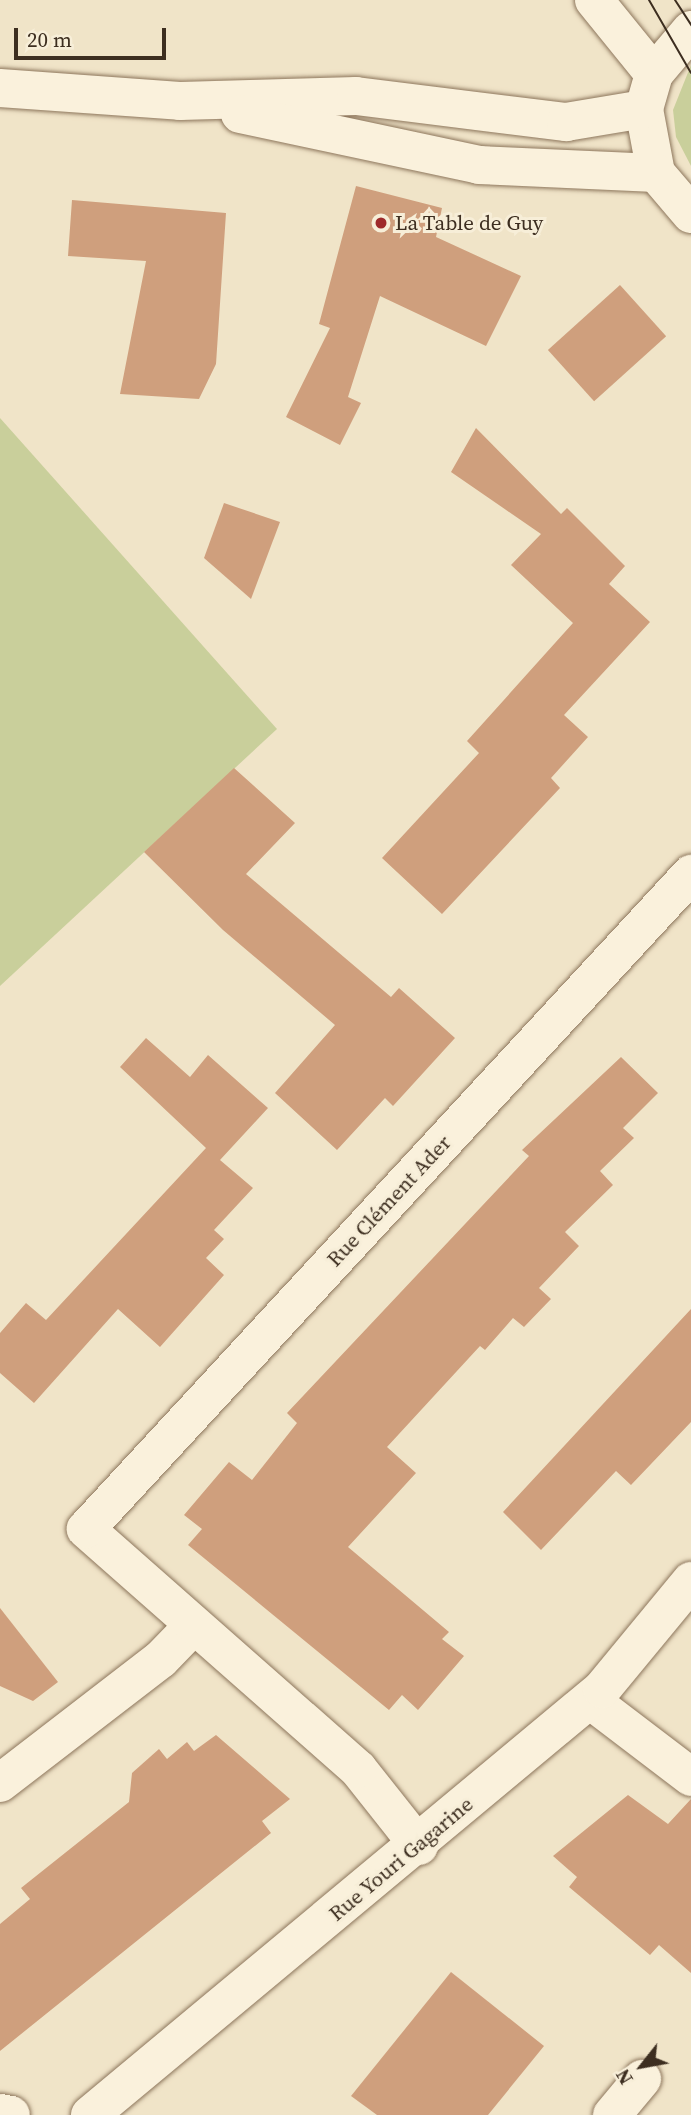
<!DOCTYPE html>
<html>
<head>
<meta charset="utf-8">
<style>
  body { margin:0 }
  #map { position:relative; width:691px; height:2115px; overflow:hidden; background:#f0e4c8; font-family:"Source Serif 4",serif }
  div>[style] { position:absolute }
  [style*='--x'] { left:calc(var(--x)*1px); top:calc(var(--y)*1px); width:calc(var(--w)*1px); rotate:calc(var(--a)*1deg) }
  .green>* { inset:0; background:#c9cf9b }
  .building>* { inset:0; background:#cf9f7d; transform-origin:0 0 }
  .roads { filter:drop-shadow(0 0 2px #8d765c) drop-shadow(0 0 2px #8d765c) }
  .street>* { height:38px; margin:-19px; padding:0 19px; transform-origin:19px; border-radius:19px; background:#faf1dc }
  .secondary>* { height:38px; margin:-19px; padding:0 19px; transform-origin:19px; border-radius:19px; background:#faf1dc }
  .tram>* { height:2px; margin:-1px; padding:0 1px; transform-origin:1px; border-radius:1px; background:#3d2e20 }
  .dots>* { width:19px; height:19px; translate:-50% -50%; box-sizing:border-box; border:4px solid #f7eed8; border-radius:50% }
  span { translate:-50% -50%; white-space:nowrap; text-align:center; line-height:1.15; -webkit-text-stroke:6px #f7eed8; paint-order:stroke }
  .poi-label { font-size:21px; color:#3d2e20 }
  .left { translate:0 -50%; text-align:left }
  .street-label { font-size:21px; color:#3d2e20 }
  .north { position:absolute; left:607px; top:2031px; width:70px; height:70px; -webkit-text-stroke:5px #f7eed8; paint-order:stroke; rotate:239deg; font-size:19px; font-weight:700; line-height:28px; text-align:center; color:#3d2e20 }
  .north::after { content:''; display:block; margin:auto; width:24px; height:32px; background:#3d2e20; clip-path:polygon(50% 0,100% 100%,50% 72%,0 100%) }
  .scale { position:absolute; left:14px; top:28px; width:152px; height:32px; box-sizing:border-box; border:4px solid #3d2e20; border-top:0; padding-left:9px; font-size:21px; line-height:24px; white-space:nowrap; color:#3d2e20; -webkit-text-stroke:5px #f7eed8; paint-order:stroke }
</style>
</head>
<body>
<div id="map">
  <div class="green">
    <i style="clip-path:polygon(691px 65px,691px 166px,676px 137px,673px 110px)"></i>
    <i style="clip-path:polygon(0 418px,277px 729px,0 986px)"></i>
  </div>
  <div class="building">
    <i style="clip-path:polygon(356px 186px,442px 208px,436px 237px,521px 276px,486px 346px,380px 296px,348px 397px,361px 403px,340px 445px,286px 417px,330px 328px,319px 324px)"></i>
    <i style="clip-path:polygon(72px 200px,226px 213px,216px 364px,199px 399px,120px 394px,146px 261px,68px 256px)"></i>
    <i style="left:620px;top:285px;width:69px;height:97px;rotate:48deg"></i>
    <i style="clip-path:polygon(476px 428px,561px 514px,567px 508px,625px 566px,609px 584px,650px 622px,564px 715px,588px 737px,551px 778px,560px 788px,442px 914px,382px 858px,479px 753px,467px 741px,573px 623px,511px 565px,541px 534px,451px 472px)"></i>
    <i style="clip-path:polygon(224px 503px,280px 522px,251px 599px,204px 558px)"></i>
    <i style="clip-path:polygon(234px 768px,295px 823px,246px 874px,391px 997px,399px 988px,455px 1038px,393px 1106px,385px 1098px,337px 1150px,275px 1093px,335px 1025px,223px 930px,144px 852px)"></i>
    <i style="clip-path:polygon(146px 1038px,190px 1077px,208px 1055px,268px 1108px,220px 1160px,253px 1188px,214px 1230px,224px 1239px,206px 1258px,224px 1275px,160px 1347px,118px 1309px,34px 1403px,0 1373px,0 1333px,26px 1303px,46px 1320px,206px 1148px,120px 1067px)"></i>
    <i style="clip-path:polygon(621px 1057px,658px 1093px,623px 1128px,634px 1138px,600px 1171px,613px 1185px,565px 1232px,579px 1246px,539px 1288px,551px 1299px,524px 1327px,513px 1318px,485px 1350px,480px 1346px,387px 1447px,416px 1473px,348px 1547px,449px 1632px,442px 1639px,464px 1656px,418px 1710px,402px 1695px,389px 1710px,188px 1545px,202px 1529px,184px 1515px,229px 1462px,252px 1480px,297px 1423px,287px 1413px,529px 1156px,522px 1150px)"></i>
    <i style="clip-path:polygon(691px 1309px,691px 1422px,631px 1485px,616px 1471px,541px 1550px,503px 1512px)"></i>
    <i style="clip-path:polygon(0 1608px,58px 1682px,33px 1701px,0 1686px)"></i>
    <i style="clip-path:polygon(216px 1735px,290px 1799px,262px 1821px,271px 1833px,0 2051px,0 1924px,30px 1899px,21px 1888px,129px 1802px,132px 1773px,159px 1749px,167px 1759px,187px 1742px,194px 1751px)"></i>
    <i style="clip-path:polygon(628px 1795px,668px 1824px,691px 1799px,691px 1973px,659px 1945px,650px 1955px,569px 1887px,577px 1877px,553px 1856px)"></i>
    <i style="clip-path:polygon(451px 1972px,544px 2046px,488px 2115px,377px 2115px,351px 2096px)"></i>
  </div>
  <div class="roads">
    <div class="street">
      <i style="--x:594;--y:0;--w:95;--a:51"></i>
      <i style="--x:590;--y:1700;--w:127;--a:37.3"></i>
      <i style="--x:0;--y:1783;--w:203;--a:-37.6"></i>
      <i style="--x:161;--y:1659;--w:47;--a:-45.9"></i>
      <i style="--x:419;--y:1846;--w:98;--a:-128.4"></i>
      <i style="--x:358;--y:1769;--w:363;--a:-138.6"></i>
      <i style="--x:86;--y:1529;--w:892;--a:-47.27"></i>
      <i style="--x:0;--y:2113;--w:11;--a:10"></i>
      <i style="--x:90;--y:2115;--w:666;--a:-39.76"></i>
      <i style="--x:602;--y:1689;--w:140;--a:-50.5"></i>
      <i style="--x:612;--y:2115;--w:47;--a:-50.2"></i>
    </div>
    <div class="secondary">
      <i style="--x:691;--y:30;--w:57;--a:130.1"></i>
      <i style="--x:654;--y:74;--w:36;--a:106"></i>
      <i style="--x:644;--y:109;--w:65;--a:79.4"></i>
      <i style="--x:656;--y:173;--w:54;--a:49.5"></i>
      <i style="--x:0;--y:88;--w:180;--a:4.1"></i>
      <i style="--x:180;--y:101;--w:176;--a:-1.6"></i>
      <i style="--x:356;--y:96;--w:212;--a:7.1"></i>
      <i style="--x:566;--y:122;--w:79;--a:-9.5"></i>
      <i style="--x:240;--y:114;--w:244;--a:12"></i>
      <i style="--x:479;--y:165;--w:177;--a:2.6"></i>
    </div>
  </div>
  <div class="tram">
    <i style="--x:649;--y:0;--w:84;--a:60.1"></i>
    <i style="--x:675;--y:0;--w:30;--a:57"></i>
  </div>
  <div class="dots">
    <i style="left:381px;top:223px;background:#9e2a2b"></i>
  </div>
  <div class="poi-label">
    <span class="left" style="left:395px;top:223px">La Table de Guy</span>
  </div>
  <div class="street-label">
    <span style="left:389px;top:1201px;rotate:-47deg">Rue Clément Ader</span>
    <span style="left:401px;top:1859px;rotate:-40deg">Rue Youri Gagarine</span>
  </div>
  <div class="north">N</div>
  <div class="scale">20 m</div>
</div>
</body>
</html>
